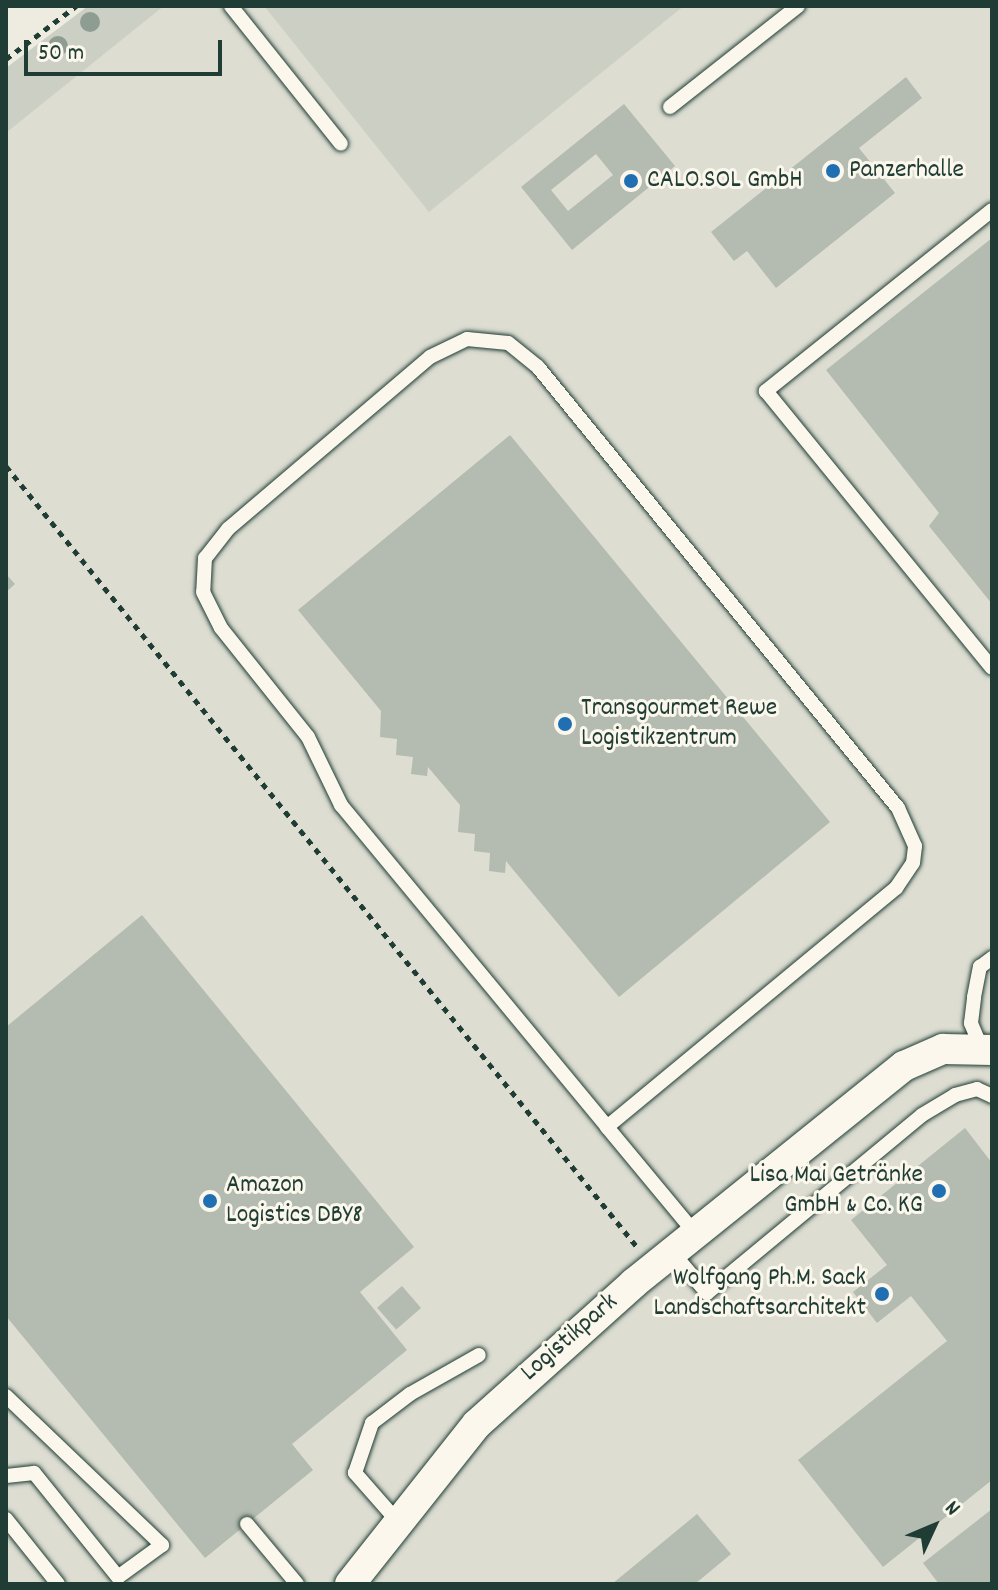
<!DOCTYPE html>
<html>
<head>
<meta charset="utf-8">
<style>
  body { margin:0 }
  #map { position:relative; width:998px; height:1590px; overflow:hidden; background:#eeece1; font-family:Dekko,sans-serif }
  div>[style] { position:absolute }
  [style*='--x'] { left:calc(var(--x)*1px); top:calc(var(--y)*1px); width:calc(var(--w)*1px); rotate:calc(var(--a)*1deg) }
  .built>* { inset:0; background:#ddddd2 }
  .green>* { inset:0; background:#cbcfc4 }
  .building>* { inset:0; background:#b4bbb0; transform-origin:0 0 }
  .path>* { height:5px; margin-top:-2.5px; transform-origin:0; background:repeating-linear-gradient(90deg,#1f3d34 0 6px,transparent 0 12px) }
  .roads { filter:drop-shadow(0 0 2px #1f3d34) drop-shadow(0 0 2px #1f3d34) }
  .lane>* { height:14px; margin:-7px; padding:0 7px; transform-origin:7px; border-radius:7px; background:#fbf7ec }
  .street>* { height:30px; margin:-15px; padding:0 15px; transform-origin:15px; border-radius:15px; background:#fbf7ec }
  .trees>* { width:20px; height:20px; margin:-10px; border-radius:50%; background:#8f9c92 }
  .dots>* { width:22px; height:22px; translate:-50% -50%; box-sizing:border-box; border:4px solid #fbf7ec; border-radius:50% }
  span { translate:-50% -50%; white-space:nowrap; text-align:center; line-height:1.15; -webkit-text-stroke:6px #fbf7ec; paint-order:stroke }
  .poi-label { font-size:26px; color:#1f3d34 }
  .left { translate:0 -50%; text-align:left }
  .right { translate:-100% -50%; text-align:right }
  .street-label { font-size:26px; color:#1f3d34 }
  .frame { position:absolute; inset:0; border:8px solid #1f3d34; pointer-events:none }
  .north { position:absolute; left:894px; top:1486px; width:80px; height:80px; -webkit-text-stroke:6px #fbf7ec; paint-order:stroke; rotate:46deg; font-size:22px; font-weight:700; line-height:32px; text-align:center; color:#1f3d34 }
  .north::after { content:''; display:block; margin:auto; width:28px; height:36px; background:#1f3d34; clip-path:polygon(50% 0,100% 100%,50% 72%,0 100%) }
  .scale { position:absolute; left:24px; top:40px; width:198px; height:36px; box-sizing:border-box; border:4px solid #1f3d34; border-top:0; padding-left:10px; font-size:24px; line-height:28px; white-space:nowrap; color:#1f3d34; -webkit-text-stroke:6px #fbf7ec; paint-order:stroke }
</style>
</head>
<body>
<div id="map">
  <div class="built">
    <i style="clip-path:polygon(164px 6px,264px 6px,429px 211px,684px 6px,992px 6px,992px 1584px,6px 1584px,6px 133px)"></i>
  </div>
  <div class="green">
    <i style="clip-path:polygon(88px 6px,164px 6px,6px 133px,6px 68px)"></i>
    <i style="clip-path:polygon(264px 6px,684px 6px,429px 212px)"></i>
  </div>
  <div class="building">
    <i style="clip-path:polygon(906px 77px,922px 98px,859px 148px,895px 193px,776px 288px,747px 251px,734px 261px,711px 232px)"></i>
    <i style="clip-path:polygon(evenodd,624px 104px,675px 166px,572px 250px,521px 187px,624px 104px,596px 154px,613px 175px,568px 211px,551px 190px,596px 154px)"></i>
    <i style="clip-path:polygon(992px 238px,992px 604px,929px 526px,939px 513px,826px 370px)"></i>
    <i style="clip-path:polygon(510px 435px,830px 822px,619px 997px,506px 861px,505px 873px,489px 871px,490px 853px,474px 851px,475px 834px,458px 832px,460px 805px,428px 767px,427px 776px,411px 774px,413px 757px,396px 755px,397px 739px,380px 737px,381px 711px,298px 610px)"></i>
    <i style="clip-path:polygon(6px 574px,15px 584px,6px 592px)"></i>
    <i style="clip-path:polygon(142px 915px,414px 1247px,360px 1292px,407px 1350px,292px 1444px,313px 1470px,205px 1558px,6px 1316px,6px 1027px)"></i>
    <i style="clip-path:polygon(965px 1128px,992px 1163px,992px 1480px,883px 1567px,798px 1460px,947px 1341px,911px 1296px,877px 1323px,853px 1292px,887px 1265px,851px 1220px)"></i>
    <i style="left:402px;top:1286px;width:29px;height:33px;rotate:49deg"></i>
    <i style="clip-path:polygon(992px 1509px,992px 1584px,939px 1584px,923px 1563px)"></i>
    <i style="clip-path:polygon(697px 1514px,731px 1554px,695px 1584px,612px 1584px)"></i>
  </div>
  <div class="path">
    <i style="--x:6;--y:59;--w:88;--a:-37.1"></i>
    <i style="--x:6;--y:466;--w:1005;--a:51.06"></i>
  </div>
  <div class="roads">
    <div class="lane">
      <i style="--x:231;--y:6;--w:176;--a:51.4"></i>
      <i style="--x:670;--y:107;--w:163;--a:-38.3"></i>
      <i style="--x:992;--y:210;--w:290;--a:141.3"></i>
      <i style="--x:766;--y:391;--w:357;--a:50.8"></i>
      <i style="--x:981;--y:1047;--w:26;--a:-113"></i>
      <i style="--x:971;--y:1023;--w:26;--a:-83"></i>
      <i style="--x:974;--y:997;--w:31;--a:-79"></i>
      <i style="--x:980;--y:967;--w:15;--a:-37"></i>
      <i style="--x:607;--y:1127;--w:375;--a:-39.6"></i>
      <i style="--x:896;--y:888;--w:30;--a:-56"></i>
      <i style="--x:913;--y:863;--w:17;--a:-83"></i>
      <i style="--x:915;--y:846;--w:42;--a:-114.1"></i>
      <i style="--x:898;--y:808;--w:569;--a:-129.23"></i>
      <i style="--x:538;--y:367;--w:38;--a:-141"></i>
      <i style="--x:508;--y:343;--w:41;--a:-174.4"></i>
      <i style="--x:467;--y:339;--w:41;--a:154.1"></i>
      <i style="--x:430;--y:357;--w:265;--a:139.6"></i>
      <i style="--x:228;--y:529;--w:37;--a:128"></i>
      <i style="--x:205;--y:558;--w:34;--a:93"></i>
      <i style="--x:203;--y:592;--w:40;--a:63.4"></i>
      <i style="--x:221;--y:628;--w:139;--a:51.4"></i>
      <i style="--x:308;--y:737;--w:76;--a:64.1"></i>
      <i style="--x:341;--y:805;--w:418;--a:50.4"></i>
      <i style="--x:607;--y:1127;--w:138;--a:50.3"></i>
      <i style="--x:672;--y:1252;--w:54;--a:49.5"></i>
      <i style="--x:707;--y:1293;--w:279;--a:-39.6"></i>
      <i style="--x:922;--y:1115;--w:39;--a:-31"></i>
      <i style="--x:955;--y:1095;--w:23;--a:-15"></i>
      <i style="--x:977;--y:1089;--w:17;--a:25"></i>
      <i style="--x:6;--y:1396;--w:216;--a:43.7"></i>
      <i style="--x:162;--y:1545;--w:54;--a:144"></i>
      <i style="--x:118;--y:1577;--w:134;--a:-128.9"></i>
      <i style="--x:34;--y:1473;--w:28;--a:174"></i>
      <i style="--x:6;--y:1519;--w:83;--a:51.3"></i>
      <i style="--x:399;--y:1523;--w:67;--a:-131.3"></i>
      <i style="--x:355;--y:1473;--w:53;--a:-71.2"></i>
      <i style="--x:372;--y:1423;--w:48;--a:-37.3"></i>
      <i style="--x:410;--y:1394;--w:79;--a:-29.5"></i>
      <i style="--x:247;--y:1524;--w:78;--a:50.2"></i>
    </div>
    <div class="street">
      <i style="--x:350;--y:1584;--w:204;--a:-51.6"></i>
      <i style="--x:477;--y:1424;--w:211;--a:-41.9"></i>
      <i style="--x:634;--y:1283;--w:346;--a:-38.8"></i>
      <i style="--x:904;--y:1066;--w:43;--a:-23.6"></i>
      <i style="--x:943;--y:1049;--w:49;--a:1.2"></i>
    </div>
  </div>
  <div class="trees">
    <i style="left:90px;top:22px"></i>
    <i style="left:58px;top:46px"></i>
  </div>
  <div class="dots">
    <i style="left:833px;top:171px;background:#1f6fb2"></i>
    <i style="left:631px;top:181px;background:#1f6fb2"></i>
    <i style="left:565px;top:724px;background:#1f6fb2"></i>
    <i style="left:939px;top:1191px;background:#1f6fb2"></i>
    <i style="left:210px;top:1201px;background:#1f6fb2"></i>
    <i style="left:882px;top:1294px;background:#1f6fb2"></i>
  </div>
  <div class="poi-label">
    <span class="left" style="left:849px;top:171px">Panzerhalle</span>
    <span class="left" style="left:647px;top:181px">CALO.SOL GmbH</span>
    <span class="left" style="left:581px;top:724px">Transgourmet Rewe<br>Logistikzentrum</span>
    <span class="right" style="left:923px;top:1191px">Lisa Mai Getränke<br>GmbH &amp; Co. KG</span>
    <span class="left" style="left:226px;top:1201px">Amazon<br>Logistics DBY8</span>
    <span class="right" style="left:866px;top:1294px">Wolfgang Ph.M. Sack<br>Landschaftsarchitekt</span>
  </div>
  <div class="street-label">
    <span style="left:570px;top:1338px;rotate:-41deg">Logistikpark</span>
  </div>
  <div class="frame"></div>
  <div class="north">N</div>
  <div class="scale">50 m</div>
</div>
</body>
</html>
